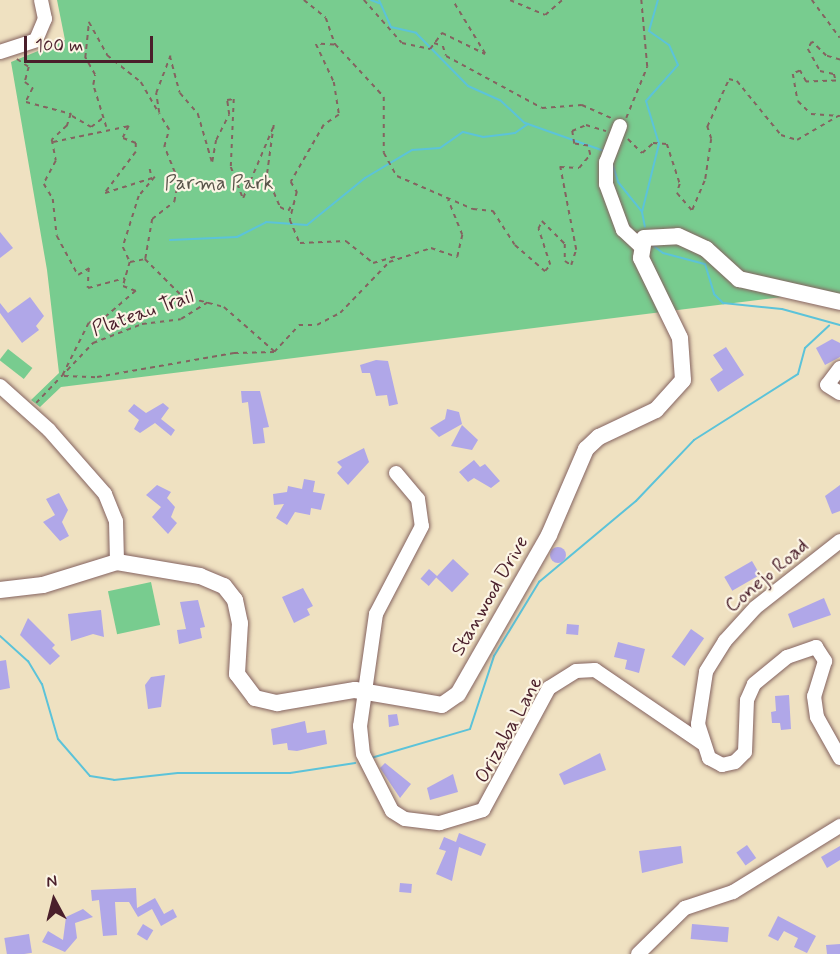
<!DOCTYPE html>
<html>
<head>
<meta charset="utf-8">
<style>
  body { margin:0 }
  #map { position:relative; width:840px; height:954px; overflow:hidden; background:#efe1c1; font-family:Mynerve,sans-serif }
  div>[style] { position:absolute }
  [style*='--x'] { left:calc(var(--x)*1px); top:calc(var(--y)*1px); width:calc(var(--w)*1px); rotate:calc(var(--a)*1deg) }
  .green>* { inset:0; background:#78cc8f; transform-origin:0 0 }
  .stream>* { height:2px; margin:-1px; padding:0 1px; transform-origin:1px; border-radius:1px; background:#5cc3d9 }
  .building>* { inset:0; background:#b0a7e8; transform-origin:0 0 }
  .round { border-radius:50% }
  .path>* { height:1.5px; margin-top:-0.75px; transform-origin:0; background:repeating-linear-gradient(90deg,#846360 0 4.5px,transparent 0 9px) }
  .roads { filter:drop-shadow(0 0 2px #846360) drop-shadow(0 0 2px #846360) }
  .minor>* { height:14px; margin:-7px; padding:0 7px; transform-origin:7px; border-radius:7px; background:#fff }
  .major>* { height:16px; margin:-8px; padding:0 8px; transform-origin:8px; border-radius:8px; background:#fff }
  span { translate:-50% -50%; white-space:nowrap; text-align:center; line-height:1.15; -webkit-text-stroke:4.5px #fcf5e5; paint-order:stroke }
  .park-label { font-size:20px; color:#585349 }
  .street-label { font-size:20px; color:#4a1f2b }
  .north { position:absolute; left:24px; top:870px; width:60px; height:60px; -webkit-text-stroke:4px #fcf5e5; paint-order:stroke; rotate:353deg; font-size:16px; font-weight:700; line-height:24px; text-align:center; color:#4a1f2b }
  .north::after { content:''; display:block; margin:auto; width:21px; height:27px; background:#4a1f2b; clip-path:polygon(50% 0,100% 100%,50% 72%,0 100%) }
  .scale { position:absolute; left:24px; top:36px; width:129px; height:27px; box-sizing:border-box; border:3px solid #4a1f2b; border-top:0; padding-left:8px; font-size:18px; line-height:21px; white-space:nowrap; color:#4a1f2b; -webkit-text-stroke:4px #fcf5e5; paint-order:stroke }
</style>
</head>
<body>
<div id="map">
  <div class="green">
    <i style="clip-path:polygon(57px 0,840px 0,840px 300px,814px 293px,61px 387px,40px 407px,31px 400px,59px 373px,47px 270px,11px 62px,65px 40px)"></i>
    <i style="left:8px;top:349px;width:31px;height:14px;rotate:38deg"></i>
    <i style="left:151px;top:582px;width:44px;height:44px;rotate:78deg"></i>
  </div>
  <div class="stream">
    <i style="--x:371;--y:0;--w:9;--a:21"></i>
    <i style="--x:379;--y:0;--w:30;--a:66"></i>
    <i style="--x:391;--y:27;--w:26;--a:13"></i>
    <i style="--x:416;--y:33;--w:74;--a:45.5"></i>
    <i style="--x:468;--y:86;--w:35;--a:24"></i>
    <i style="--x:500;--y:100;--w:34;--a:43"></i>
    <i style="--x:525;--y:123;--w:84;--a:19.5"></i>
    <i style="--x:612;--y:163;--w:20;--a:72"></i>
    <i style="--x:618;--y:182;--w:38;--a:51"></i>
    <i style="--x:642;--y:212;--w:15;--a:79"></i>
    <i style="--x:642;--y:212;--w:70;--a:-76"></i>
    <i style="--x:659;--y:144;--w:45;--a:-106.8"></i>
    <i style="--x:646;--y:101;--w:48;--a:-48.4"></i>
    <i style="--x:678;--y:65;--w:22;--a:-114"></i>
    <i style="--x:669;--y:45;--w:24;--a:-145"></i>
    <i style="--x:649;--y:31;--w:32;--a:-74"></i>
    <i style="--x:170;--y:240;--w:67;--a:-2.6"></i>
    <i style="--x:237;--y:237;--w:33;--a:-27"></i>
    <i style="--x:266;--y:222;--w:41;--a:4.2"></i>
    <i style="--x:307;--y:225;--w:75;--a:-39"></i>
    <i style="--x:365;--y:178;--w:55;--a:-30.8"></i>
    <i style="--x:412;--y:150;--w:28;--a:-4"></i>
    <i style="--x:440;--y:148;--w:28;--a:-35"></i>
    <i style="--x:463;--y:132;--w:21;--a:14"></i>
    <i style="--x:483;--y:137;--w:32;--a:-7"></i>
    <i style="--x:515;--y:133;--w:16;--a:-35"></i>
    <i style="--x:651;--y:244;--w:15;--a:37"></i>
    <i style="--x:663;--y:253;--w:43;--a:14.7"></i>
    <i style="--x:705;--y:264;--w:31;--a:73"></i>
    <i style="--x:714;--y:294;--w:13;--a:45"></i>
    <i style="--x:723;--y:303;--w:59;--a:5.8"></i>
    <i style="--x:782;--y:309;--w:60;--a:15.4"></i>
    <i style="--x:0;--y:636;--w:38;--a:42"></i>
    <i style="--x:28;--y:661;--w:27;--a:59"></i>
    <i style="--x:42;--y:684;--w:57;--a:73.8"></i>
    <i style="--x:58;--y:739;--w:49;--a:49.1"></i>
    <i style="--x:90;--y:776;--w:24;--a:9"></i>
    <i style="--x:114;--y:780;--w:64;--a:-6.2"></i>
    <i style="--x:178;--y:773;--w:112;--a:0"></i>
    <i style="--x:290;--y:773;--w:66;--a:-8.7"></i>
    <i style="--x:371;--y:758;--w:103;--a:-16.3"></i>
    <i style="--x:470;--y:729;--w:77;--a:-71.8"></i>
    <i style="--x:494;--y:656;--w:87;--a:-58.7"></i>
    <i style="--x:539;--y:582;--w:126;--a:-39.9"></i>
    <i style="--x:636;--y:501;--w:84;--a:-46.4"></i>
    <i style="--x:694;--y:440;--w:123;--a:-32.4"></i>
    <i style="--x:798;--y:374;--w:27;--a:-75"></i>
    <i style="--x:805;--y:348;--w:33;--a:-43"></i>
  </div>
  <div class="building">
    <i style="clip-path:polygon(0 232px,13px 248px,0 258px)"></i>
    <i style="clip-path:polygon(30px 297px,44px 316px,36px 326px,39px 330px,22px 343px,0 313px,0 303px,8px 313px)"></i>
    <i style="clip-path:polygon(832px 339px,840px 343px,840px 357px,825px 365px,816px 348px)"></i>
    <i style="clip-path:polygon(726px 347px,744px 375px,718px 392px,710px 379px,723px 370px,713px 355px)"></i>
    <i style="clip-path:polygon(376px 360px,388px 361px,398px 404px,389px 406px,387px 395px,376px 396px,370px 373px,362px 373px,360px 365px)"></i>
    <i style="clip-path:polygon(241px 391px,260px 391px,269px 427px,263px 428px,265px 443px,253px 444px,248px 402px,242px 403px)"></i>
    <i style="clip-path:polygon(163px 403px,169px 408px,161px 419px,175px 430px,171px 436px,155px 423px,140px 433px,134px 429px,139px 420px,128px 411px,134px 404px,146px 413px)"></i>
    <i style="clip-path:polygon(447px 409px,459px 412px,462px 424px,439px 437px,430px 428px,445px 419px)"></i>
    <i style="clip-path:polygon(462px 425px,478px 440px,472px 450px,451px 446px)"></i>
    <i style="clip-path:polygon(364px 448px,369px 462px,348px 485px,337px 473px,342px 467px,337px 462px)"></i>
    <i style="clip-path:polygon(474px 460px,480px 467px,485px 464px,500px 481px,491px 488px,474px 478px,468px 482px,459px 472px)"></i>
    <i style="clip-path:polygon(304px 479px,315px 481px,313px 492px,325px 494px,321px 510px,311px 508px,310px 515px,295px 512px,287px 525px,276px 518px,284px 504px,274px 505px,273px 494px,287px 492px,288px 486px,302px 489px)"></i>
    <i style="clip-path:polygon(157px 485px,171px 492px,167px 498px,175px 507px,171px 517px,177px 523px,168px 534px,152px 517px,161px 507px,146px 495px)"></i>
    <i style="clip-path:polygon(840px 485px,840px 511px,832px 514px,825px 496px)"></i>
    <i style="clip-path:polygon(59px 493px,68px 510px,62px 522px,69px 536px,60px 541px,43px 522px,55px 515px,46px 499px)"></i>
    <i class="round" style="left:550px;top:547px;width:16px;height:16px"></i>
    <i style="left:453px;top:559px;width:22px;height:25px;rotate:43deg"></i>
    <i style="left:752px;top:561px;width:16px;height:32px;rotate:60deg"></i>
    <i style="left:429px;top:569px;width:11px;height:13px;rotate:41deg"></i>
    <i style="clip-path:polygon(303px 588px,313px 606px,307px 609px,310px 615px,294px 623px,282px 597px)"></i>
    <i style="clip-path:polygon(824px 598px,831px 615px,793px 628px,788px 614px)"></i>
    <i style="clip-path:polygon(198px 600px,205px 627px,200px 628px,202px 638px,179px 644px,177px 630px,186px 629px,180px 602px)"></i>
    <i style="clip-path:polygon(101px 610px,104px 637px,93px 634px,71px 641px,68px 614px)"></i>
    <i style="clip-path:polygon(28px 618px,55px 645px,52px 648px,60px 656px,50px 665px,20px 635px)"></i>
    <i style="left:567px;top:624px;width:12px;height:10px;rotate:5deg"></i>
    <i style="left:691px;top:629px;width:16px;height:34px;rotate:35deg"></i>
    <i style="clip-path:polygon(618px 642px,645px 649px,639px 673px,625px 669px,627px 660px,614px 657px)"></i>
    <i style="clip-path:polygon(6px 660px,10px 688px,0 690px,0 661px)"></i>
    <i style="clip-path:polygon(165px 675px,161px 707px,148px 709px,145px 685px,151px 677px)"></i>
    <i style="clip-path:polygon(789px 695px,791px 729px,781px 730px,780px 723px,772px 723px,771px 712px,776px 711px,775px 696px)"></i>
    <i style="clip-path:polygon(397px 714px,399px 725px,389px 727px,388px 715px)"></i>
    <i style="clip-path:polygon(305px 721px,307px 733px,325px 730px,327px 744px,297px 751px,288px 750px,287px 743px,273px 745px,271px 729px)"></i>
    <i style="clip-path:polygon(600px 753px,606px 770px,564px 785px,559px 774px)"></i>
    <i style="clip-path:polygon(385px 763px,411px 784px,400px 798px,380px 768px)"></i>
    <i style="clip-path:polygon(453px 774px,458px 792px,430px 800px,427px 788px)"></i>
    <i style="clip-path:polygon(459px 833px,486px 844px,481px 856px,459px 847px,452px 881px,436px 874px,446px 851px,439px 849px,444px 837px,456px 842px)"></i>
    <i style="left:747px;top:845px;width:16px;height:13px;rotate:55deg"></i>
    <i style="clip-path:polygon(681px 846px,683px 863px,642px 873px,639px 851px)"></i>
    <i style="clip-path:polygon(840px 846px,840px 860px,827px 868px,821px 857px)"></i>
    <i style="left:400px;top:883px;width:12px;height:9px;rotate:5deg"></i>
    <i style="clip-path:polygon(136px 888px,137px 908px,155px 898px,164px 914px,173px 909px,177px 917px,161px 926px,152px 909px,138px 917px,129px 902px,115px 902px,117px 935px,103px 936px,99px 900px,92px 901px,91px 890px)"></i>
    <i style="clip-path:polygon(83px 909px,93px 917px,75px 923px,77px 938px,65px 952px,42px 942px,48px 931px,63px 940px,66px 917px)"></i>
    <i style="clip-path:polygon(778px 916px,816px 936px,807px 953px,794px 947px,798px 938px,784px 931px,778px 941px,768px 936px)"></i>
    <i style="left:143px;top:924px;width:12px;height:12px;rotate:31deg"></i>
    <i style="left:692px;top:924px;width:37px;height:15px;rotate:5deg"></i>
    <i style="left:29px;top:934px;width:19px;height:25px;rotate:81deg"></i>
    <i style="clip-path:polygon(840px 944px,840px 954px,827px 954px,826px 945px)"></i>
  </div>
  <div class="path">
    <i style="--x:304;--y:0;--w:28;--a:39"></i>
    <i style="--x:326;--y:18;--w:28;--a:71"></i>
    <i style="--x:364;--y:0;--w:57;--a:48.5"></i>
    <i style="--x:402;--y:43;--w:29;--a:12"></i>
    <i style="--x:430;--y:49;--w:20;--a:-53"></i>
    <i style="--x:442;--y:33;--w:48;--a:26"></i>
    <i style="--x:485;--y:54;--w:63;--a:-121.4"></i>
    <i style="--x:510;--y:0;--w:38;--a:23"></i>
    <i style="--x:545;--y:15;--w:23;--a:-41"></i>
    <i style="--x:812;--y:0;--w:47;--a:53.6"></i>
    <i style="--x:434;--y:43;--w:9;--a:18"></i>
    <i style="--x:443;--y:46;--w:10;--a:73"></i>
    <i style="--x:446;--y:56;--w:109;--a:28.4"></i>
    <i style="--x:542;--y:108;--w:40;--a:-4.3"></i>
    <i style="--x:582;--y:105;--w:34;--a:24"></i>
    <i style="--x:335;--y:44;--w:72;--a:47.2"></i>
    <i style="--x:384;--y:97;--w:56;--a:90"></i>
    <i style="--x:384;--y:153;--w:26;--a:61"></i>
    <i style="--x:397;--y:176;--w:83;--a:23.5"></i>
    <i style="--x:473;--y:209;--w:20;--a:6"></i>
    <i style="--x:493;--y:211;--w:40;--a:57.1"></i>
    <i style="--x:515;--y:245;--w:40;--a:41"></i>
    <i style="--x:545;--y:271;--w:8;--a:-50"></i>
    <i style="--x:550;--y:265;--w:38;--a:-108"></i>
    <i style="--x:538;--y:229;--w:9;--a:-63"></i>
    <i style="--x:542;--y:221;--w:33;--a:45"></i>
    <i style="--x:565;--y:244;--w:17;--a:90"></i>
    <i style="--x:565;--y:261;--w:7;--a:34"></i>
    <i style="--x:571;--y:265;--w:16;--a:-72"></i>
    <i style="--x:576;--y:250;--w:85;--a:-100.9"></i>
    <i style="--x:560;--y:167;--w:19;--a:3"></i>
    <i style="--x:579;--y:168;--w:17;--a:-50"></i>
    <i style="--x:590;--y:155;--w:9;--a:-103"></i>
    <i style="--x:588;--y:146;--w:14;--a:-172"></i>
    <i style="--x:574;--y:144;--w:13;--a:-99"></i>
    <i style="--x:572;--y:131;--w:15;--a:-23"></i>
    <i style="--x:586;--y:125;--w:21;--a:17"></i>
    <i style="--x:334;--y:45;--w:18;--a:-177"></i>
    <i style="--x:316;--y:44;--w:42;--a:64.7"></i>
    <i style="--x:334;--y:82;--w:33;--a:81"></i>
    <i style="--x:339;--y:115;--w:18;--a:146"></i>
    <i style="--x:324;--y:125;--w:66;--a:120.1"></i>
    <i style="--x:291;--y:182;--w:12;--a:59"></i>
    <i style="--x:297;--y:192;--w:29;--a:104"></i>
    <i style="--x:290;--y:220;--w:25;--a:67"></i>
    <i style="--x:300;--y:243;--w:46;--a:-2.5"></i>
    <i style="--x:346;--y:241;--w:35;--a:39"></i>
    <i style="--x:373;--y:263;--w:26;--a:-16"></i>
    <i style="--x:17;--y:59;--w:14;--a:34"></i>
    <i style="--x:29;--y:67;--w:16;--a:105"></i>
    <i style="--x:25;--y:82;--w:10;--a:37"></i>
    <i style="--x:33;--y:88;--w:16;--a:117"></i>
    <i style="--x:26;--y:102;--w:47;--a:14.9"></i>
    <i style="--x:71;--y:114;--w:13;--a:108"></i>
    <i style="--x:67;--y:126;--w:21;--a:137"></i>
    <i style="--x:52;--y:140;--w:21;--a:79"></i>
    <i style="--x:56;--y:161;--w:26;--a:118"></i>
    <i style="--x:44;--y:184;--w:17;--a:59"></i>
    <i style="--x:53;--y:199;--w:37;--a:84"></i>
    <i style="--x:57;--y:236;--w:44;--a:61.7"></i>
    <i style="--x:78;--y:275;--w:13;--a:-32"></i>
    <i style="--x:89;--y:268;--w:20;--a:93"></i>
    <i style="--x:88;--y:288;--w:38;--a:-15"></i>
    <i style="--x:840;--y:60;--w:15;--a:-164"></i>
    <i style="--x:826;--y:56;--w:20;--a:-135"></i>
    <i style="--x:812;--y:42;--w:8;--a:120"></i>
    <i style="--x:808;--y:49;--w:25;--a:61"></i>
    <i style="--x:820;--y:71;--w:14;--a:12"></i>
    <i style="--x:834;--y:74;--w:7;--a:74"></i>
    <i style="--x:836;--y:81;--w:30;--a:178"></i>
    <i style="--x:806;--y:82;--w:13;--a:-119"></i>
    <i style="--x:800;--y:71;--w:8;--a:157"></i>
    <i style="--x:793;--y:74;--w:27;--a:80"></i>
    <i style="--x:798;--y:101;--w:18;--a:45"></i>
    <i style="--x:811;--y:114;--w:29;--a:4"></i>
    <i style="--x:72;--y:116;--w:22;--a:30"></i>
    <i style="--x:91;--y:127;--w:15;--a:-37"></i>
    <i style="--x:626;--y:118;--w:55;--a:-67.6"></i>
    <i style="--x:647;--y:67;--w:67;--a:-95.1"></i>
    <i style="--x:106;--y:127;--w:44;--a:-107.2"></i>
    <i style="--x:93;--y:85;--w:10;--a:-79"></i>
    <i style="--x:95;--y:75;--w:20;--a:-120"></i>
    <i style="--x:85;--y:58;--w:36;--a:-84"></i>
    <i style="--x:89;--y:22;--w:38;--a:61"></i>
    <i style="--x:107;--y:55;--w:43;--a:38.5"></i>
    <i style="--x:141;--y:82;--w:36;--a:60"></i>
    <i style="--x:159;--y:113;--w:20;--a:-99"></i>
    <i style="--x:156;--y:93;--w:40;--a:-69"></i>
    <i style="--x:170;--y:56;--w:38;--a:75"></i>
    <i style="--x:180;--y:93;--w:28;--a:49"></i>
    <i style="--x:198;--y:114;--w:50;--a:73.7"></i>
    <i style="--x:212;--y:162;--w:22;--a:-80"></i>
    <i style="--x:216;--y:140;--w:28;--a:-63"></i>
    <i style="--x:229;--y:115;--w:15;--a:-98"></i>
    <i style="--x:227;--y:100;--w:7;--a:-8"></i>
    <i style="--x:234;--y:99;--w:68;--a:92.5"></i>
    <i style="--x:231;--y:167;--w:33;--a:69"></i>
    <i style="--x:243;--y:198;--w:79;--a:-67"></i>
    <i style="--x:274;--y:125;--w:51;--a:97.8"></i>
    <i style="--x:267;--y:176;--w:34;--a:67"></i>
    <i style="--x:280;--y:207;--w:9;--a:27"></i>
    <i style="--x:288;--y:211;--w:6;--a:-59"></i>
    <i style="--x:628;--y:139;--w:20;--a:45"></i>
    <i style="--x:642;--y:153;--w:15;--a:-42"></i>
    <i style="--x:653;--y:143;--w:14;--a:4"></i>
    <i style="--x:667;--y:144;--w:42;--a:72"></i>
    <i style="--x:680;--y:184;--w:9;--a:108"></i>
    <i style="--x:677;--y:193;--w:23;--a:49"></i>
    <i style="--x:692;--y:210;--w:34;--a:-67"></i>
    <i style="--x:705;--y:179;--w:40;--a:-81.5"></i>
    <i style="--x:711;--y:139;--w:13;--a:-108"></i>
    <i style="--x:707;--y:127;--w:53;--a:-65.4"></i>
    <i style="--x:729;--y:79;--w:8;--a:14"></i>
    <i style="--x:737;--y:81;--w:70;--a:50.8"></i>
    <i style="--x:781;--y:135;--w:17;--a:17"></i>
    <i style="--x:797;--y:140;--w:48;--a:-30.3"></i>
    <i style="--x:53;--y:142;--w:78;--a:-11.9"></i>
    <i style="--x:129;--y:126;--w:13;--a:117"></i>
    <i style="--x:123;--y:138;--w:14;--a:21"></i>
    <i style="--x:136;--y:143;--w:9;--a:90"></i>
    <i style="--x:136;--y:152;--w:51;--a:127.1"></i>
    <i style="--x:105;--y:193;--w:52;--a:-17.7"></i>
    <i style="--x:155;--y:177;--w:25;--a:130"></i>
    <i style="--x:139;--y:196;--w:53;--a:107.4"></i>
    <i style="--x:123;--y:247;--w:17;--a:65"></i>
    <i style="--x:130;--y:262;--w:25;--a:106"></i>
    <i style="--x:123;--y:286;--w:14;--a:21"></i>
    <i style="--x:136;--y:291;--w:48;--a:139.3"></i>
    <i style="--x:100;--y:322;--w:11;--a:175"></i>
    <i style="--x:89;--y:323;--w:58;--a:116.6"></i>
    <i style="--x:150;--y:169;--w:5;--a:79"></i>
    <i style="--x:145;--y:259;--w:41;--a:-80.1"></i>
    <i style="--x:152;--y:219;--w:28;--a:-38"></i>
    <i style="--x:174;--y:202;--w:21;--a:-79"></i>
    <i style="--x:178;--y:181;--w:37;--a:-112"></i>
    <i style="--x:164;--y:147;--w:18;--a:-74"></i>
    <i style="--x:169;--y:130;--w:19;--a:-122"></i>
    <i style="--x:130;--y:262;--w:15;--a:-11"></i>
    <i style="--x:145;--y:259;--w:52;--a:45"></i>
    <i style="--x:182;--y:296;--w:43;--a:14.7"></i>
    <i style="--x:224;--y:307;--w:67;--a:41.3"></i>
    <i style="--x:64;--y:376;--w:33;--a:2"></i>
    <i style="--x:97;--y:377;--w:139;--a:-9.9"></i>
    <i style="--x:234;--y:353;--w:40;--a:-1.4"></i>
    <i style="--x:274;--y:352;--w:37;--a:-47"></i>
    <i style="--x:299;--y:325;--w:18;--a:0"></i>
    <i style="--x:317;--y:325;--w:26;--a:-28"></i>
    <i style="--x:340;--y:313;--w:71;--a:-46.1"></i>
    <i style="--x:389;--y:262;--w:44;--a:-18.4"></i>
    <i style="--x:431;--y:248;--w:28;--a:19"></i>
    <i style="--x:457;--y:257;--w:23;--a:-77"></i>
    <i style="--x:462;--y:235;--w:38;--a:-112"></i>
    <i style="--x:36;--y:403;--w:83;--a:-46.5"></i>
    <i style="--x:93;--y:343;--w:53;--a:-21.2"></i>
    <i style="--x:142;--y:324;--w:39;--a:-7"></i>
    <i style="--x:181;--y:319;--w:34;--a:-32"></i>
  </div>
  <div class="roads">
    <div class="minor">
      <i style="--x:0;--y:52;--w:38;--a:-18"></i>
      <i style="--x:36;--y:40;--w:23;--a:-67"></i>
      <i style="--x:45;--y:19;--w:19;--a:-102"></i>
      <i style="--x:620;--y:126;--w:39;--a:111"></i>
      <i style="--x:606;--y:162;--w:22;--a:90"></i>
      <i style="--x:606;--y:184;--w:49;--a:69.7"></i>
      <i style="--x:623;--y:230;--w:22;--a:43"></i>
      <i style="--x:840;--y:368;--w:21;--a:127"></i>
      <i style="--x:827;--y:385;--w:15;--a:32"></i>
      <i style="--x:0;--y:386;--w:66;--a:41.9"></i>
      <i style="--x:49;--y:430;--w:85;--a:48.8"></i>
      <i style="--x:105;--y:494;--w:29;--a:68"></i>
      <i style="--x:116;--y:521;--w:41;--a:88.6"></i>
      <i style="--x:396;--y:473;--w:34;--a:50"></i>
      <i style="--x:418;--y:499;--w:27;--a:82"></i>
      <i style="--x:422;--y:526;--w:99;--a:117.6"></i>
      <i style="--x:376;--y:614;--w:113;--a:98.1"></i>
      <i style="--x:360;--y:726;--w:28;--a:84"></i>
      <i style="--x:363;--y:754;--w:64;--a:63"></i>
      <i style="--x:392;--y:811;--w:15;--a:32"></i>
      <i style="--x:405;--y:819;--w:35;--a:7"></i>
      <i style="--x:440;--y:823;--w:45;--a:-16.8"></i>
      <i style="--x:483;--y:810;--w:139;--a:-61.6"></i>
      <i style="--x:549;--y:688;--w:32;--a:-32"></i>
      <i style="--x:576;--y:671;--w:19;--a:-3"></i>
      <i style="--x:595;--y:670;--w:130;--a:34.3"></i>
      <i style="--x:840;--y:541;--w:108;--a:141.8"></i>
      <i style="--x:755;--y:608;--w:45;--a:132.3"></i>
      <i style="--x:725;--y:641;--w:36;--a:122"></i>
      <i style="--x:706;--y:672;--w:53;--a:98.7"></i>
      <i style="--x:698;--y:724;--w:36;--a:72"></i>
      <i style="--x:709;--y:758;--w:15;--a:28"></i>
      <i style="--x:722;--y:765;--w:13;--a:-13"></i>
      <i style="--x:735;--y:762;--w:14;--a:-45"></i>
      <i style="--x:745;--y:752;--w:52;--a:-87.8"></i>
      <i style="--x:747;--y:700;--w:17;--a:-66"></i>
      <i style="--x:754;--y:684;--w:43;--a:-39.3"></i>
      <i style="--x:787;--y:657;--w:31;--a:-19"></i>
      <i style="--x:816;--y:647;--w:17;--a:57"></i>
      <i style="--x:825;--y:661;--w:37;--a:107"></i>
      <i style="--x:814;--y:696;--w:21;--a:82"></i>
      <i style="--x:817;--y:717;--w:47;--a:60.7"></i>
      <i style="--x:638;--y:954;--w:66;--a:-44.4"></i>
      <i style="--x:685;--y:908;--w:51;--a:-18.4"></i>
      <i style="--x:733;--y:892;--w:126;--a:-31.7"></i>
    </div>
    <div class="major">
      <i style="--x:0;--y:590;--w:43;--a:-6.6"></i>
      <i style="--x:43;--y:585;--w:77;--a:-17.3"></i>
      <i style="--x:117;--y:562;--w:84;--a:9.6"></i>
      <i style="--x:200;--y:576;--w:26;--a:23"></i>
      <i style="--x:224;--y:586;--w:18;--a:52"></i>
      <i style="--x:235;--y:600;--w:24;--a:78"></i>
      <i style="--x:240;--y:623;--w:51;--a:93.4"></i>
      <i style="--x:237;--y:674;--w:30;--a:53"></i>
      <i style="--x:255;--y:698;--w:23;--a:13"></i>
      <i style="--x:277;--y:703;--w:79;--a:-9.5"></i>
      <i style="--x:355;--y:690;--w:88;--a:9.8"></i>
      <i style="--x:442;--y:705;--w:19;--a:-35"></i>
      <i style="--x:458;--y:694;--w:183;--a:-60.2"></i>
      <i style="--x:549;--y:535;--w:94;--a:-66.7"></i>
      <i style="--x:586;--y:449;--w:18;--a:-43"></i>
      <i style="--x:599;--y:437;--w:63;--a:-25.3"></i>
      <i style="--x:656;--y:410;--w:40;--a:-48"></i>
      <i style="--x:683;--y:380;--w:42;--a:-94.1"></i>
      <i style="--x:680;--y:338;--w:89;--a:-116"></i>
      <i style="--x:641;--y:258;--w:20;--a:-81"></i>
      <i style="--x:644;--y:238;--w:34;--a:-3"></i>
      <i style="--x:678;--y:236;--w:31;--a:25"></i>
      <i style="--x:706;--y:249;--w:45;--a:42.3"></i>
      <i style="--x:739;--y:279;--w:104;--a:12.8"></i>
    </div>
  </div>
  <div class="park-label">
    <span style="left:219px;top:183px">Parma Park</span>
  </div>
  <div class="street-label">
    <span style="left:143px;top:313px;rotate:-19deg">Plateau Trail</span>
    <span style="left:767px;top:576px;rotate:-40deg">Conejo Road</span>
    <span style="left:490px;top:596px;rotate:-60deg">Stanwood Drive</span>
    <span style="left:509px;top:730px;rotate:-61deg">Orizaba Lane</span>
  </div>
  <div class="north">N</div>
  <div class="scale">100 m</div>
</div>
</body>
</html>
